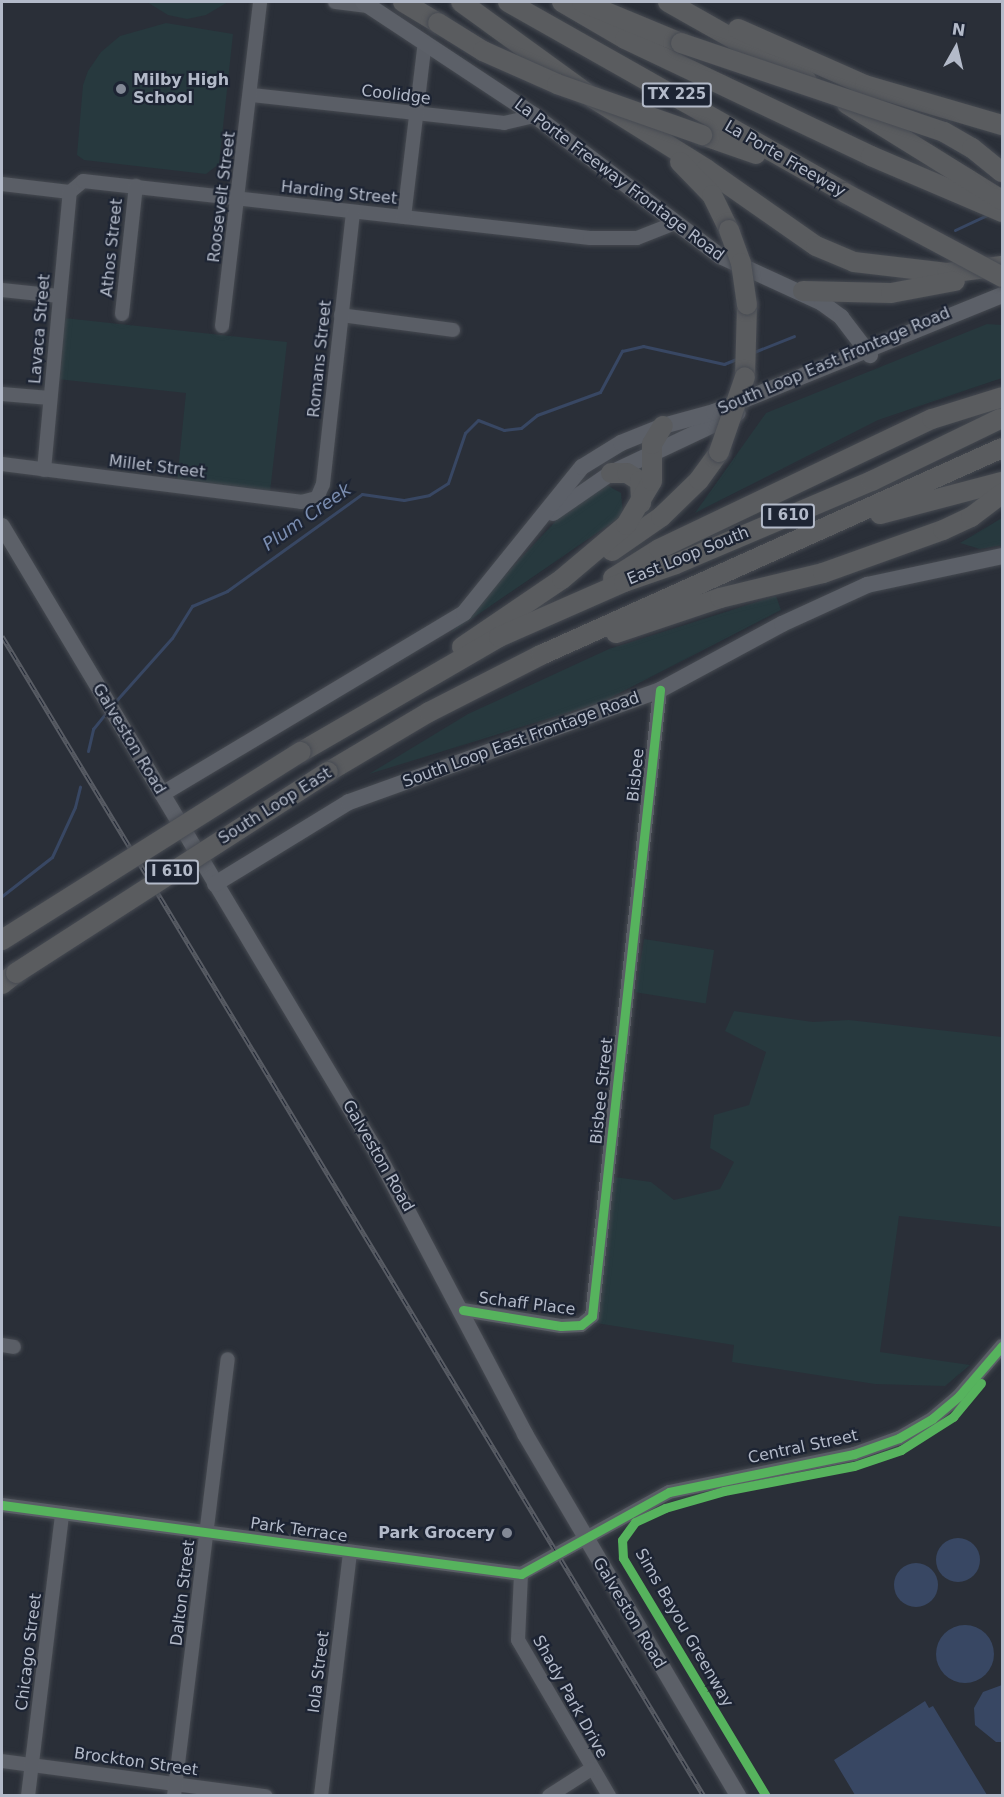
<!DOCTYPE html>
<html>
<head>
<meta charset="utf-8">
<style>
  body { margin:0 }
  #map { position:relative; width:1004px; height:1797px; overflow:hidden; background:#2a2f38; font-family:"DejaVu Sans",sans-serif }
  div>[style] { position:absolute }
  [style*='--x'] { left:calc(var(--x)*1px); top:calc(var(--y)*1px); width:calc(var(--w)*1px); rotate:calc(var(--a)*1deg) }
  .green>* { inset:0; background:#27393e; transform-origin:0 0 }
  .water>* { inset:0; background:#384763 }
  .round { border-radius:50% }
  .stream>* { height:3px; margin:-1.5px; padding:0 1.5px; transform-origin:1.5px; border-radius:1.5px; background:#384763 }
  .roads { filter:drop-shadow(0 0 2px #464a51) drop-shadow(0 0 2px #464a51) }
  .minor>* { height:14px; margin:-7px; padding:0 7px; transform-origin:7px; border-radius:7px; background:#5a5e66 }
  .major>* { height:16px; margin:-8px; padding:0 8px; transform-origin:8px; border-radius:8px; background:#5c6068 }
  .highway>* { height:20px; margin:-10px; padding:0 10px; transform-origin:10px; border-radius:10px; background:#5a5c5f }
  .rail>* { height:5px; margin-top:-2.5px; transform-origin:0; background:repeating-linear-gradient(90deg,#1d2433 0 9px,#585c64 0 18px); box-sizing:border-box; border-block:2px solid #585c64 }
  .bridges { filter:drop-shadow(0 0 2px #474b53) drop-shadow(0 0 2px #474b53) }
  .highway-bridge>* { height:20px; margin:-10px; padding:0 10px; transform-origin:10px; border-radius:10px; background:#5a5c5f }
  .cycleway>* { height:9px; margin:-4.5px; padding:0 4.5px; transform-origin:4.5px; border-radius:4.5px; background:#56b35d }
  .dots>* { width:16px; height:16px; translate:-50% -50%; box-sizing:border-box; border:3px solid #1d2433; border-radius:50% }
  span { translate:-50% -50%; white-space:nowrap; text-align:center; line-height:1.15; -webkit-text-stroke:4.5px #1d2433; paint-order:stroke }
  .shield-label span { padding:2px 4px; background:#1d2433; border:2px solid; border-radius:4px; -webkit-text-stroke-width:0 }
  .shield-label { font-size:15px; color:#b3bac9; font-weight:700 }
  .poi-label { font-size:16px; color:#b3bac9; font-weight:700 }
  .left { translate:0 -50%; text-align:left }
  .right { translate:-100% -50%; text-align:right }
  .street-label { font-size:16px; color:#b3bac9 }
  .water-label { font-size:18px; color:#7b8eb1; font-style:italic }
  .frame { position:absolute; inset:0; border:3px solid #b3bac9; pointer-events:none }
  .north { position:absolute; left:926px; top:18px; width:60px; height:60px; -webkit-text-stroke:4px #1d2433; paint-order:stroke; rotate:8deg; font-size:16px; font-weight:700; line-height:24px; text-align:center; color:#b3bac9 }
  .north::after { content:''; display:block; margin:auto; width:21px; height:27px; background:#b3bac9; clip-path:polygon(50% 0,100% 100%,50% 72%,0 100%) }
</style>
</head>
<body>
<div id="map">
  <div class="green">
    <i style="clip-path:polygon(147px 2px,228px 2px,206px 15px,187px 19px,168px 15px)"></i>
    <i style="clip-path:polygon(166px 23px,233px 34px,219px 164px,206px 174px,84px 160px,77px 155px,83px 85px,88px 71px,101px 52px,120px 36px)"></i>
    <i style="clip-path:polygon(64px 318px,287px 342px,270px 492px,177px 481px,186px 393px,57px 379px)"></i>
    <i style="clip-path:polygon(987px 324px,1002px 325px,1002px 378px,878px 420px,695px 513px,766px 413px)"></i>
    <i style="clip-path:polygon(605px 484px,621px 493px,623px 515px,451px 633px,568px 508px)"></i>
    <i style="clip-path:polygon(1002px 518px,1002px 545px,980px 549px,960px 543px)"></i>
    <i style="clip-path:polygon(776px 596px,781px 610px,602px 702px,369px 774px,468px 714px,609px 649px)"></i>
    <i style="left:644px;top:939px;width:71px;height:54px;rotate:9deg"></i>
    <i style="clip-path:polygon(734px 1011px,813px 1022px,849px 1020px,1002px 1037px,1002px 1227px,899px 1216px,880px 1352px,970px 1365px,945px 1386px,875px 1384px,732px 1362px,734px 1345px,596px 1323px,614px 1177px,651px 1182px,674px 1200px,720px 1189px,734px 1162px,710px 1148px,714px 1115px,749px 1105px,766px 1052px,725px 1031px)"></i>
  </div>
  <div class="water">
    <i class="round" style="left:936px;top:1538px;width:44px;height:44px"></i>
    <i class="round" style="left:894px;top:1563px;width:44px;height:44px"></i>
    <i class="round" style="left:936px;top:1625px;width:58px;height:58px"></i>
    <i style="clip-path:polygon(1002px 1685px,1002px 1742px,996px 1742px,975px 1725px,974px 1708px,983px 1692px)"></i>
    <i style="clip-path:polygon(925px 1701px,929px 1708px,933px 1706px,987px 1795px,855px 1795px,834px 1760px)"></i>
  </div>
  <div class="stream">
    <i style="--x:955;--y:230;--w:38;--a:-25"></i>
    <i style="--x:754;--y:352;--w:43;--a:-21.8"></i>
    <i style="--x:114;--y:703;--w:87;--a:-48.3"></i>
    <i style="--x:172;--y:638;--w:38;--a:-58"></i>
    <i style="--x:192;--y:606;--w:38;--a:-23"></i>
    <i style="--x:227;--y:591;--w:166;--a:-35.7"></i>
    <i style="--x:362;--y:494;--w:42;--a:8.1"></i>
    <i style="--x:404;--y:500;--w:25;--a:-11"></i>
    <i style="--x:429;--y:495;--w:22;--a:-32"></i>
    <i style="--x:448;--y:483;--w:53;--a:-71.2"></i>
    <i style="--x:465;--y:433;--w:18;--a:-45"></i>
    <i style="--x:478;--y:420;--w:28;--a:21"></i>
    <i style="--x:504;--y:430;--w:17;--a:-7"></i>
    <i style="--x:521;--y:428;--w:21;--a:-39"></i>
    <i style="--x:537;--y:415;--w:67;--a:-20.1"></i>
    <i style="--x:600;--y:392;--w:47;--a:-61.8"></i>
    <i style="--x:622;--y:351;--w:22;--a:-13"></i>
    <i style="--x:643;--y:346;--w:83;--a:12.5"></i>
    <i style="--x:724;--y:364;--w:16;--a:-22"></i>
    <i style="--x:88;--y:751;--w:23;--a:-77"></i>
    <i style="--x:93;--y:729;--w:21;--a:-51"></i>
    <i style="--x:2;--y:896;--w:63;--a:-38"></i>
    <i style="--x:52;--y:857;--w:55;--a:-65.3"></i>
    <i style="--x:75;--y:807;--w:21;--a:-76"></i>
  </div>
  <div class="roads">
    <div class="minor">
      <i style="--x:335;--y:2;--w:34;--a:7"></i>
      <i style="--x:252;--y:95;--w:254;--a:6.3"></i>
      <i style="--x:504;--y:123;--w:32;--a:-13"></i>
      <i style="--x:2;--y:184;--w:68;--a:6.7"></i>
      <i style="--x:70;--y:192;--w:17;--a:-40"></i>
      <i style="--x:83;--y:181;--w:510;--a:6.41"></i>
      <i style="--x:590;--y:238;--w:47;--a:0"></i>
      <i style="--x:637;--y:238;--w:41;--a:-21.5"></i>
      <i style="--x:404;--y:217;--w:176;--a:-83.2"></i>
      <i style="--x:2;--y:290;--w:57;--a:6"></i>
      <i style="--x:122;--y:314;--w:129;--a:-83.8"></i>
      <i style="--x:341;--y:315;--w:113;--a:7.6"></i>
      <i style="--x:222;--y:326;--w:326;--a:-83.3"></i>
      <i style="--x:2;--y:394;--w:48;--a:4.8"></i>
      <i style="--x:2;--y:464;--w:301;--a:7.2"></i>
      <i style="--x:301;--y:502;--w:16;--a:-14"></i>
      <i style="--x:317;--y:498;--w:15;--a:-67"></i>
      <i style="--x:323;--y:484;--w:273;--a:-83.7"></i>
      <i style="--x:44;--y:470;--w:279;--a:-84.7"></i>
      <i style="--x:463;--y:1310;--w:99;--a:9.3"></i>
      <i style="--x:561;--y:1326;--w:20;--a:-3"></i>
      <i style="--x:581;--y:1325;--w:14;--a:-39"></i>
      <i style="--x:592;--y:1316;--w:630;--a:-83.8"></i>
      <i style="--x:2;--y:1345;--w:12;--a:9"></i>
      <i style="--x:2;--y:1505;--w:524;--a:7.57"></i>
      <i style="--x:521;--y:1574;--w:169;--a:-29"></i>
      <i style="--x:669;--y:1492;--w:189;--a:-11.6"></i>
      <i style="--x:854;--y:1454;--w:48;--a:-19.6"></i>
      <i style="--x:899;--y:1438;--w:39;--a:-30"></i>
      <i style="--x:933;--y:1418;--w:34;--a:-40"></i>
      <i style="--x:959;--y:1396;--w:66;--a:-49.3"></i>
      <i style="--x:521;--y:1574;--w:66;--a:92.6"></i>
      <i style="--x:518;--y:1640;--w:181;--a:59.7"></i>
      <i style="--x:2;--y:1761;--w:266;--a:7.6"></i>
      <i style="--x:28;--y:1796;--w:285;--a:-83.1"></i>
      <i style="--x:174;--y:1796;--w:440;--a:-83"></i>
      <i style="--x:321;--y:1796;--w:246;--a:-83.2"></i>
      <i style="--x:549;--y:1796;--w:50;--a:-32.7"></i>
    </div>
    <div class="major">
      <i style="--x:363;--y:2;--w:206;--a:33.5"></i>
      <i style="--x:535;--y:116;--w:232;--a:37.1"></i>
      <i style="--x:720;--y:256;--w:112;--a:24.7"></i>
      <i style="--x:822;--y:303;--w:24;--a:36"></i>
      <i style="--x:841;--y:317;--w:48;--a:52.7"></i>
      <i style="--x:553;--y:513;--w:70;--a:-34.6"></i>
      <i style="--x:611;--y:473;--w:140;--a:-25.3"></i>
      <i style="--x:2;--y:526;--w:731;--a:59.12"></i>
      <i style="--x:377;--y:1153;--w:318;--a:62.2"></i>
      <i style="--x:525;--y:1434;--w:420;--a:59.5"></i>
      <i style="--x:162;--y:794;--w:352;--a:-30.9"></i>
      <i style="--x:464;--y:613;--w:188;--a:-51.1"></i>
      <i style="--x:582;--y:467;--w:46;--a:-31.6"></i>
      <i style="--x:621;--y:443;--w:45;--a:-22"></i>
      <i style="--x:663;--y:426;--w:53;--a:-15.4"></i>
      <i style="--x:714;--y:412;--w:311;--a:-22.1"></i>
      <i style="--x:215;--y:884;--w:157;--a:-31.5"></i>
      <i style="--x:349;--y:802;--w:331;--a:-19.8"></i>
      <i style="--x:660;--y:690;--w:139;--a:-28.4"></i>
      <i style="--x:782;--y:624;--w:94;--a:-24.6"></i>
      <i style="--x:867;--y:585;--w:138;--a:-12.1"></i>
    </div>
    <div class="highway">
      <i style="--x:403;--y:2;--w:41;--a:31"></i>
      <i style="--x:461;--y:2;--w:163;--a:36"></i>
      <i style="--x:593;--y:98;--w:133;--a:32.1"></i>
      <i style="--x:706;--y:169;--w:134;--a:35"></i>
      <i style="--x:816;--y:246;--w:41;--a:22.8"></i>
      <i style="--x:854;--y:262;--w:94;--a:6.7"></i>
      <i style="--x:947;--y:273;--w:55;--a:-7.3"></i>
      <i style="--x:508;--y:2;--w:387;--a:29.5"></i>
      <i style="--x:562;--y:2;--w:73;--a:30.4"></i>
      <i style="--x:625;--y:39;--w:272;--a:25.4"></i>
      <i style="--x:871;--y:156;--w:142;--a:23.1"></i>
      <i style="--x:582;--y:2;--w:107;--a:22.5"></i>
      <i style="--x:668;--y:2;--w:159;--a:29.5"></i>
      <i style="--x:738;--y:29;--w:139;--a:23.8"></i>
      <i style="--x:865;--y:85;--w:143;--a:16.3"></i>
      <i style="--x:847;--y:104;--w:182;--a:31.8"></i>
      <i style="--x:702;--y:135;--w:57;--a:19.4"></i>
      <i style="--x:680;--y:162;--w:46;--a:45.9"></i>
      <i style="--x:712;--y:195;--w:39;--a:64"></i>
      <i style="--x:803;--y:291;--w:88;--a:1.3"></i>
      <i style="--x:891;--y:293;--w:65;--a:-10.6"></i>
      <i style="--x:745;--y:377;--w:72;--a:-88.4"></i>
      <i style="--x:611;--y:473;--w:16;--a:0"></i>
      <i style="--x:627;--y:473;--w:15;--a:32"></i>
      <i style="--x:640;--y:481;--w:22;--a:87"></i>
      <i style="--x:880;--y:514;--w:126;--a:-14.7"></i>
      <i style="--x:612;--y:551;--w:60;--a:-34.8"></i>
      <i style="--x:661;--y:517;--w:53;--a:-44.2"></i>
      <i style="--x:699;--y:480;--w:34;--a:-54"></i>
      <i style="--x:613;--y:578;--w:54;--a:-32.2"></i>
      <i style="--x:659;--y:549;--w:302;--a:-25.5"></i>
      <i style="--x:932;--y:419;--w:73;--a:-17.4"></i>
      <i style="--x:616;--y:633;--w:110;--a:-18.6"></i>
      <i style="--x:720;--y:598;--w:106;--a:-13.6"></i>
      <i style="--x:823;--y:573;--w:127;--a:-19.7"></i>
      <i style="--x:943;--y:530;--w:31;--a:-25"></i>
      <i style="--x:971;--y:517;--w:39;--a:-37"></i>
      <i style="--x:462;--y:647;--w:121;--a:-34.2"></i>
      <i style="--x:562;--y:579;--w:84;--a:-40.2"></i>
      <i style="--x:626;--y:525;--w:51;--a:-59.4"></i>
      <i style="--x:652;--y:481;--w:37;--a:-90"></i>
      <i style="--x:652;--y:444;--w:21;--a:-59"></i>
      <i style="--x:301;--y:752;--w:229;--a:-30.1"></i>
      <i style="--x:499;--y:637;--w:137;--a:-23.7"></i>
      <i style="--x:624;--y:582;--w:55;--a:-19.1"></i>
      <i style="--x:676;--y:564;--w:213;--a:-23"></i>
      <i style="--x:872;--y:481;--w:144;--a:-25.9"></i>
      <i style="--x:328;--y:772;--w:117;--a:-30.7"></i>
      <i style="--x:429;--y:712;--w:126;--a:-27"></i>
      <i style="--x:541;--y:655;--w:505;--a:-24.18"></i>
      <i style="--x:2;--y:984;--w:18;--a:-38"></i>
    </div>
  </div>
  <div class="rail">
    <i style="--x:2;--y:636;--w:1356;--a:58.82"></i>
  </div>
  <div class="bridges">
    <div class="highway-bridge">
      <i style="--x:438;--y:23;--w:53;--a:31.9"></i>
      <i style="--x:483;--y:51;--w:81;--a:24"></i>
      <i style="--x:557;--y:84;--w:154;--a:19.4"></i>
      <i style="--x:681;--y:43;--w:278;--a:18.7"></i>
      <i style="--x:944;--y:132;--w:32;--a:30"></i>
      <i style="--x:972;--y:148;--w:38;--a:39"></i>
      <i style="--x:845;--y:193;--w:178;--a:28.1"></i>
      <i style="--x:729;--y:230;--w:35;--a:70"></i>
      <i style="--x:741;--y:263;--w:42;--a:81.9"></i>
      <i style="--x:719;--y:452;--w:79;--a:-70.9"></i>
      <i style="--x:2;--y:940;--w:353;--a:-32.2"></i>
      <i style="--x:16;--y:973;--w:371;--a:-32.8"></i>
    </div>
  </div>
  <div class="cycleway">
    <i style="--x:463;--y:1310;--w:99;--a:9.3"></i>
    <i style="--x:561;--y:1326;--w:20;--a:-3"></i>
    <i style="--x:581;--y:1325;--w:14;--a:-39"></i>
    <i style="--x:592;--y:1316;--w:630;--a:-83.8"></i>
    <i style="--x:2;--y:1505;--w:524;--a:7.57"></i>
    <i style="--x:521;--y:1574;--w:169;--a:-29"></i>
    <i style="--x:669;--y:1492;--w:189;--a:-11.6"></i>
    <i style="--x:854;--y:1454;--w:48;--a:-19.6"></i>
    <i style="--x:899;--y:1438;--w:39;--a:-30"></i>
    <i style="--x:933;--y:1418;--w:34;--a:-40"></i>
    <i style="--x:959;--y:1396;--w:66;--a:-49.3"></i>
    <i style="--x:766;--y:1796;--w:278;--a:-121"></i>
    <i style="--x:623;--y:1558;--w:18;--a:-93"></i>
    <i style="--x:622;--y:1540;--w:22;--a:-54"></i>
    <i style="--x:635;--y:1522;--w:33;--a:-25"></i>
    <i style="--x:665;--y:1508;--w:61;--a:-16.1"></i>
    <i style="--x:724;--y:1491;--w:132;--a:-10.9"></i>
    <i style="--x:854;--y:1466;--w:50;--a:-18.8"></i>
    <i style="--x:901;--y:1450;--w:62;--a:-32.4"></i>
    <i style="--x:953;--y:1417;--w:44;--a:-50.5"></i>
  </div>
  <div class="dots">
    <i style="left:121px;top:89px;background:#838996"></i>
    <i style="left:507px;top:1533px;background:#838996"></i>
  </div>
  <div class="shield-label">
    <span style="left:677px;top:95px">TX 225</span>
    <span style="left:788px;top:516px">I 610</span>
    <span style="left:172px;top:872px">I 610</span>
  </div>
  <div class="poi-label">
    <span class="left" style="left:133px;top:89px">Milby High<br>School</span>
    <span class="right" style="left:495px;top:1533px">Park Grocery</span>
  </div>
  <div class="street-label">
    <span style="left:396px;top:95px;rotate:7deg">Coolidge</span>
    <span style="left:785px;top:159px;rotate:30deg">La Porte Freeway</span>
    <span style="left:619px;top:180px;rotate:37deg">La Porte Freeway Frontage Road</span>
    <span style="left:339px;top:193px;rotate:6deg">Harding Street</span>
    <span style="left:222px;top:197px;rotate:-83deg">Roosevelt Street</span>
    <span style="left:112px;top:248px;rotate:-84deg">Athos Street</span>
    <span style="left:40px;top:329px;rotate:-85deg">Lavaca Street</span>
    <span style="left:320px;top:359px;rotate:-84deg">Romans Street</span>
    <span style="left:834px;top:361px;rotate:-23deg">South Loop East Frontage Road</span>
    <span style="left:157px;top:467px;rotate:7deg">Millet Street</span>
    <span style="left:688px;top:556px;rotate:-22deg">East Loop South</span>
    <span style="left:129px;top:739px;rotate:59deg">Galveston Road</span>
    <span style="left:521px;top:740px;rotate:-20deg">South Loop East Frontage Road</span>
    <span style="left:636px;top:775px;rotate:-84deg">Bisbee</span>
    <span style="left:275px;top:806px;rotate:-32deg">South Loop East</span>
    <span style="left:602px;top:1091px;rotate:-84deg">Bisbee Street</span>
    <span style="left:378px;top:1156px;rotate:60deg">Galveston Road</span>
    <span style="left:527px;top:1304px;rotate:7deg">Schaff Place</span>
    <span style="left:803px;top:1447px;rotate:-12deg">Central Street</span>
    <span style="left:299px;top:1530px;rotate:8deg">Park Terrace</span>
    <span style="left:183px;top:1593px;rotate:-83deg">Dalton Street</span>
    <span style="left:629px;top:1613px;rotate:59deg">Galveston Road</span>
    <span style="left:684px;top:1628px;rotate:60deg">Sims Bayou Greenway</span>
    <span style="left:29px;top:1652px;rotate:-83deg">Chicago Street</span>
    <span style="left:319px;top:1672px;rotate:-83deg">Iola Street</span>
    <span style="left:570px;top:1697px;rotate:61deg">Shady Park Drive</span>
    <span style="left:136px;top:1762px;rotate:8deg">Brockton Street</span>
  </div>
  <div class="water-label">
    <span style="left:307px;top:517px;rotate:-35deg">Plum Creek</span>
  </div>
  <div class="frame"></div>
  <div class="north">N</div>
</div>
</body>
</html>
